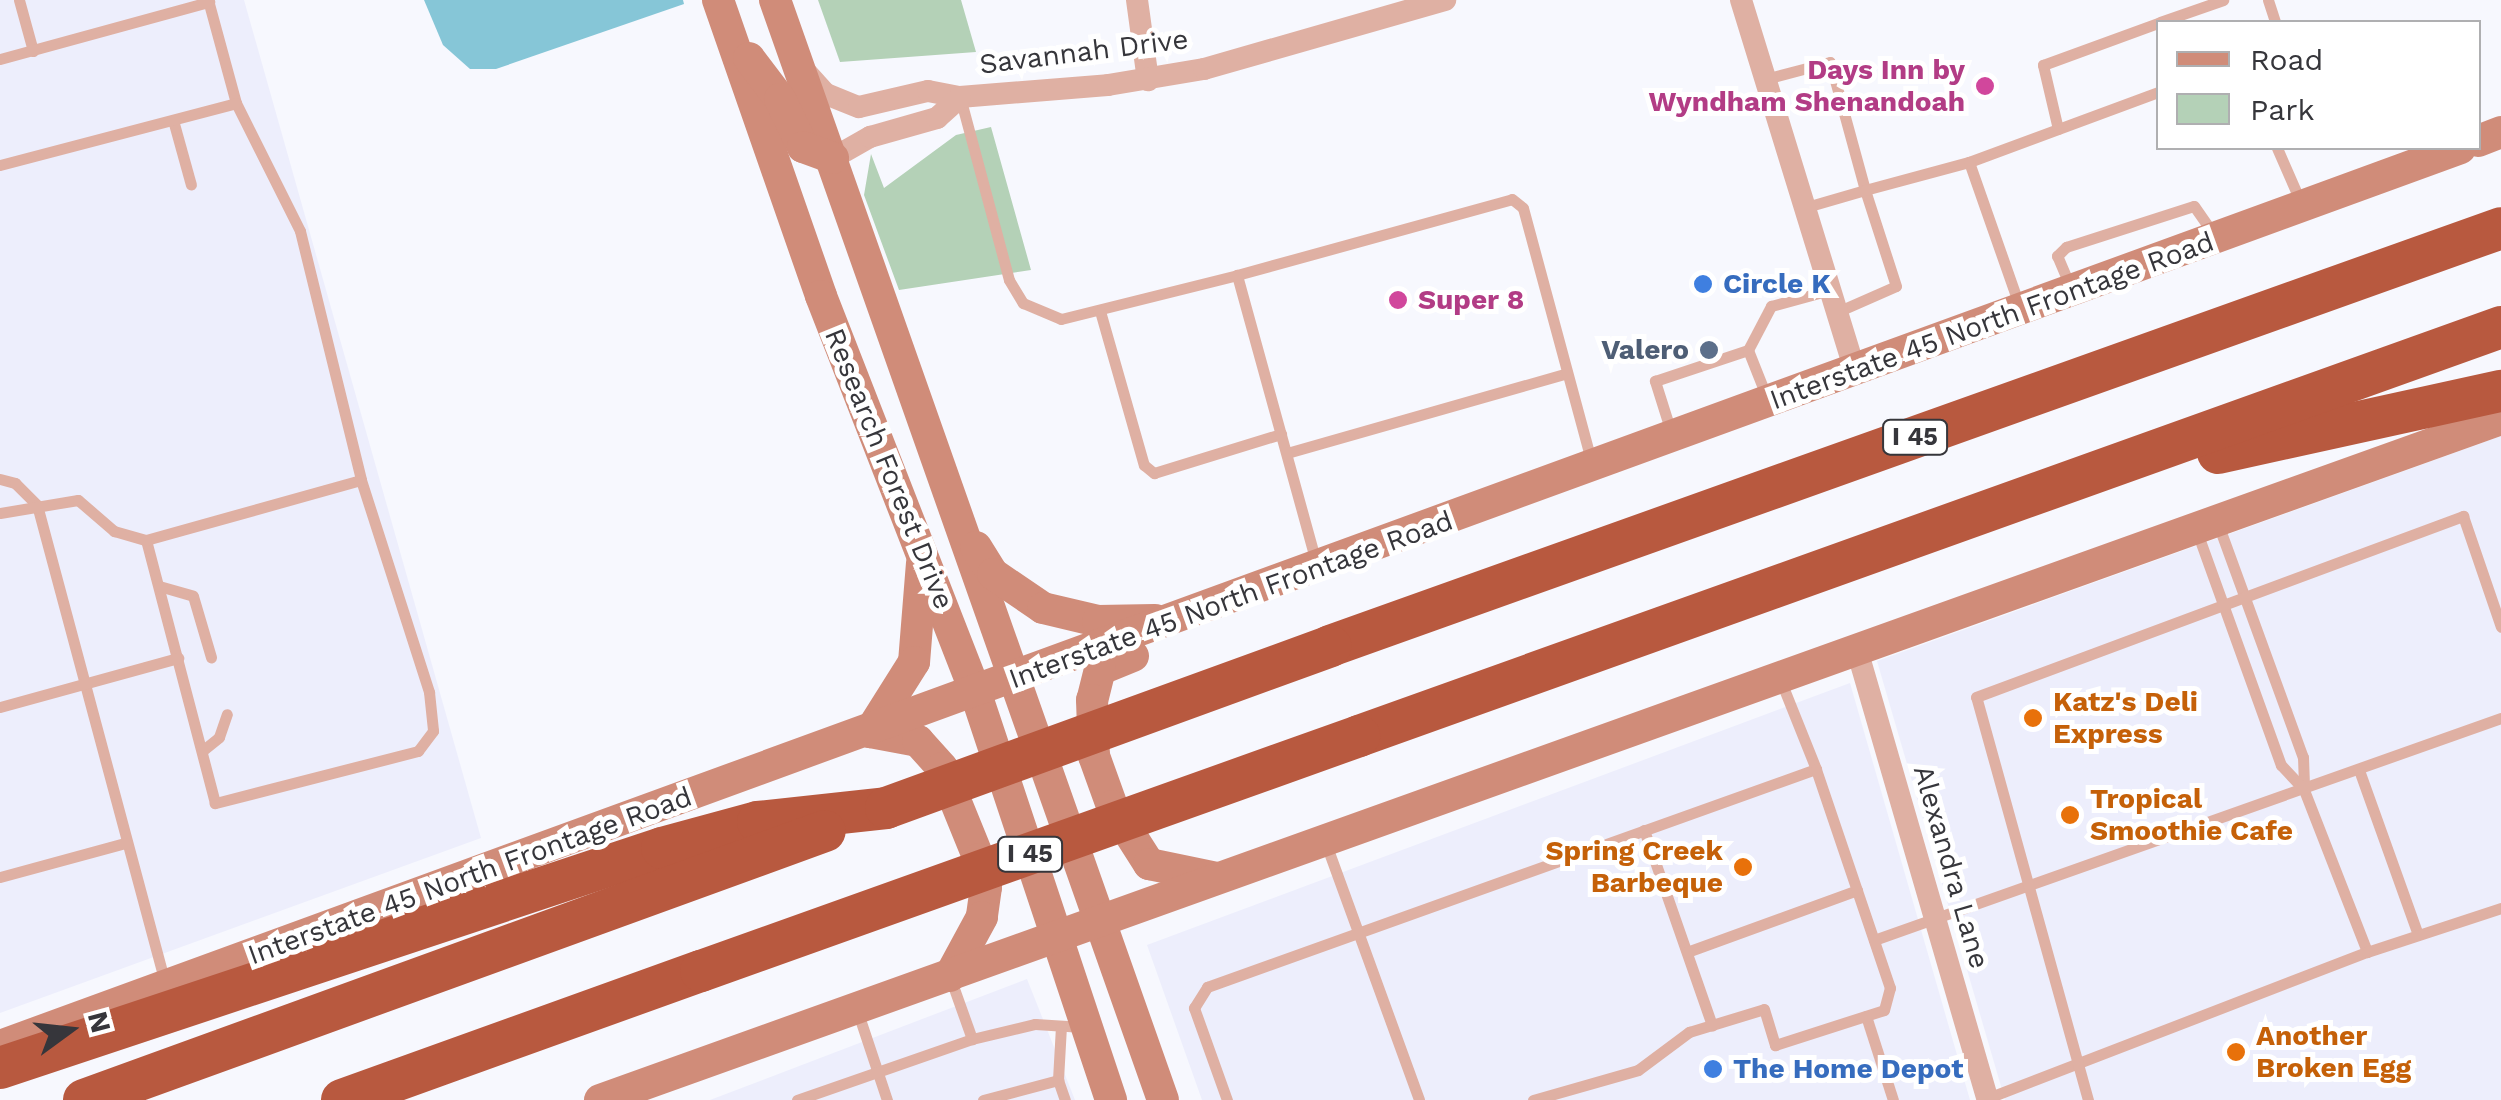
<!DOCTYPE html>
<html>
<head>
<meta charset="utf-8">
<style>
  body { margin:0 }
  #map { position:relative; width:2501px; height:1100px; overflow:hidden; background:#f7f8fe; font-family:"Work Sans",sans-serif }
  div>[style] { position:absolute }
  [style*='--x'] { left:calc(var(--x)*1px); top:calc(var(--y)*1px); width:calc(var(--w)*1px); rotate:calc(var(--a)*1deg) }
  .built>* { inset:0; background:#edeefc }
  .green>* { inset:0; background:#b4d1b7 }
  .water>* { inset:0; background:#86c6d7 }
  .lane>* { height:11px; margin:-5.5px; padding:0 5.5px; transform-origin:5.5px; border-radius:5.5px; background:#dfb0a3 }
  .street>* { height:22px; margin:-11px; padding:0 11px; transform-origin:11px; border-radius:11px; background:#dfb0a3 }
  .secondary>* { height:32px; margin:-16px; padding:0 16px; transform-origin:16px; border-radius:16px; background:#d08c79 }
  .highway>* { height:42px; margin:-21px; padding:0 21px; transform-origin:21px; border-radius:21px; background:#b8593f }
  .highway-bridge>* { height:42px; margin:-21px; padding:0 21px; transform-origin:21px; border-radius:21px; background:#b8593f }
  .dots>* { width:28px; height:28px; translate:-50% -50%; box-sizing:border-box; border:5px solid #fff; border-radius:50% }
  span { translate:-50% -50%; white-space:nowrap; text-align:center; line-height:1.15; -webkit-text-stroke:10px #fff; paint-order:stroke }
  .shield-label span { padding:2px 8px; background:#fff; border:2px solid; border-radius:8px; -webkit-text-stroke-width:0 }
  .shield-label { font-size:25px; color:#36363b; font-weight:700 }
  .street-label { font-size:28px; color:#36363b }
  .hotel-label { font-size:28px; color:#b23c85; font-weight:700 }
  .right { translate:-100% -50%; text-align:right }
  .left { translate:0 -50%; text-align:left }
  .shop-label { font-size:28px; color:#366cbe; font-weight:700 }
  .service-label { font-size:28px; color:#4e5e75; font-weight:700 }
  .food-label { font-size:28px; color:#c56008; font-weight:700 }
  .legend { position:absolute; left:2156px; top:20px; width:325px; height:130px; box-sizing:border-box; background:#fff; border:2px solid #afafb1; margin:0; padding:12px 18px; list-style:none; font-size:30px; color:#36363b }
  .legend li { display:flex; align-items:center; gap:20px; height:50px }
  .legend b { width:50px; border:2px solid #afafb1 }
  .north { position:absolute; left:20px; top:980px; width:100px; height:100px; -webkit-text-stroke:8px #fff; paint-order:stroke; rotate:75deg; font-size:28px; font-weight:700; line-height:40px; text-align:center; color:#36363b }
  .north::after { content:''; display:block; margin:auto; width:35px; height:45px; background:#36363b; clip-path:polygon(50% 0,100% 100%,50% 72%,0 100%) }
</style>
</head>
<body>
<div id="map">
  <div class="built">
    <i style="clip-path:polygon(0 0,244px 0,481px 838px,0 1013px)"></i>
    <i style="clip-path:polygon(2501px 436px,2501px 1100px,2005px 1100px,1877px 661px)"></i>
    <i style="clip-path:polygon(1850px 683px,1970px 1100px,1202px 1100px,1147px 945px)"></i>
    <i style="clip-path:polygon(1027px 979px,1075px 1100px,710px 1100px)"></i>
  </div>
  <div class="green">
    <i style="clip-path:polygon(818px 0,961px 0,976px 52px,840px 62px)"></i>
    <i style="clip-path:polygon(991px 127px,1031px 270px,899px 290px,864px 195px,871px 154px,884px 188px,956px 135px)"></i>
  </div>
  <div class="water">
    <i style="clip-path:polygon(424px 0,683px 0,684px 4px,496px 69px,470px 69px,443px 45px)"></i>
  </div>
  <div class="lane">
    <i style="--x:19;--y:0;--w:53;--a:74.6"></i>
    <i style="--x:208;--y:0;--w:107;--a:74.8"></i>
    <i style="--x:236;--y:103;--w:143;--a:63.4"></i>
    <i style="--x:300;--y:231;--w:256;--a:76.2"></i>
    <i style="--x:361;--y:480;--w:223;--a:72.2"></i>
    <i style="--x:429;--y:692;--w:39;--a:84"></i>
    <i style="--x:433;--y:731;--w:25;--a:127"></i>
    <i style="--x:418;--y:751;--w:210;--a:165.6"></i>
    <i style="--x:215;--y:803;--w:272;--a:-104.7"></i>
    <i style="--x:146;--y:540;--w:223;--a:-15.6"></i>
    <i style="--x:2268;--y:0;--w:23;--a:72"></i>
    <i style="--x:2160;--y:22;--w:67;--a:-19.2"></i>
    <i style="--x:0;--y:59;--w:217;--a:-15.3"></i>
    <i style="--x:1765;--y:79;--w:67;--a:-14.7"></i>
    <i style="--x:1830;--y:62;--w:133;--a:74.7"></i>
    <i style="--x:1865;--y:190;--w:61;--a:163.9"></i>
    <i style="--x:960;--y:97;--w:189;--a:75"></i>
    <i style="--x:1009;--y:280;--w:27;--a:59"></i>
    <i style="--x:1023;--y:303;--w:41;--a:22.8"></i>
    <i style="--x:1061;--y:319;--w:181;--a:-14"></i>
    <i style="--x:173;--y:120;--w:67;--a:74.5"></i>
    <i style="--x:2058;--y:129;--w:66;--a:-103.2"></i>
    <i style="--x:2043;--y:65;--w:122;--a:-20.1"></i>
    <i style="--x:2277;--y:148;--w:60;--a:66.4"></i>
    <i style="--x:1969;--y:162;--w:202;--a:-20.3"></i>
    <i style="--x:0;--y:165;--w:244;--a:-14.7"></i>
    <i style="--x:2070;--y:286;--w:33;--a:-113"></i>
    <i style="--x:2057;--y:256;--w:13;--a:-45"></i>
    <i style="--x:2066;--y:247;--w:134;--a:-17.8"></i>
    <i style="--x:2194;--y:206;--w:33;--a:55"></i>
    <i style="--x:1100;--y:311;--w:160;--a:74.1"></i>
    <i style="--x:1144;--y:465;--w:13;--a:39"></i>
    <i style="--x:1154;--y:473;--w:133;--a:-17.1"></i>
    <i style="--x:1837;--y:312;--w:64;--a:-23.8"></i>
    <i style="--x:1896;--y:286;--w:101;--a:-107.9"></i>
    <i style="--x:1865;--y:190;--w:108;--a:-15.1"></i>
    <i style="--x:1969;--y:162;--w:151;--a:70.7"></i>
    <i style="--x:1748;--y:350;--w:52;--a:68.4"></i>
    <i style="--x:1672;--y:435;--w:57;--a:-107.5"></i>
    <i style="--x:1655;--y:381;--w:98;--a:-18.4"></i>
    <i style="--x:1748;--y:350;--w:50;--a:-62.4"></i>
    <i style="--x:1771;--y:306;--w:61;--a:-15.2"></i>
    <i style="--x:1287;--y:453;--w:291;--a:-15.9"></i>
    <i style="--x:0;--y:479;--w:16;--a:15"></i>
    <i style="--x:15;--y:483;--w:31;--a:45"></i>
    <i style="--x:37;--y:505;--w:494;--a:75"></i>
    <i style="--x:0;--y:513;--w:79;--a:-9.5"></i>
    <i style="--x:78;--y:500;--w:48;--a:40.7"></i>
    <i style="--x:114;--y:531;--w:33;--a:16"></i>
    <i style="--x:2218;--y:524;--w:248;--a:70"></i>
    <i style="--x:2303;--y:757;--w:33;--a:88"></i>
    <i style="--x:2304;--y:790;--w:174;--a:68.7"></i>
    <i style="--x:2197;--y:532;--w:248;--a:70.2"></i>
    <i style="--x:2281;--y:765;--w:34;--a:47"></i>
    <i style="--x:1316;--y:562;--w:298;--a:-105.4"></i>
    <i style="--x:1237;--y:275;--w:285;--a:-15.4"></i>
    <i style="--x:1512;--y:199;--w:14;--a:39"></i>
    <i style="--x:1523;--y:208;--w:265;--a:74.9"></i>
    <i style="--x:159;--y:586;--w:35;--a:16"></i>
    <i style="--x:193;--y:596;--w:64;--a:73.6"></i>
    <i style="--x:0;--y:707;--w:185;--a:-15.4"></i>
    <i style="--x:202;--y:751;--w:22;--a:-39"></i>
    <i style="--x:219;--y:737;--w:24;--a:-71"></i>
    <i style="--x:2359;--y:770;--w:175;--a:70.3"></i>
    <i style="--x:1644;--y:830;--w:207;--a:70.8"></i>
    <i style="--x:1326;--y:844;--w:272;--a:70"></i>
    <i style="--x:0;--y:877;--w:130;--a:-15.2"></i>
    <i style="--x:1874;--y:940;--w:665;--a:-19.5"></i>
    <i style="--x:1687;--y:952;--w:181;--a:-20"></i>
    <i style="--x:951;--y:980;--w:63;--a:70.4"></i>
    <i style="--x:972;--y:1039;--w:65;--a:-13.4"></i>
    <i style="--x:1035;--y:1024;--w:48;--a:3.6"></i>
    <i style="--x:858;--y:1013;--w:92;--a:71.6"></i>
    <i style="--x:1866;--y:1016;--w:88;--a:72.2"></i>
    <i style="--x:1061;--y:1026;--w:54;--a:93.2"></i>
    <i style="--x:1058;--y:1080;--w:21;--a:71"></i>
    <i style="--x:1988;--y:1098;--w:406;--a:-21.1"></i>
    <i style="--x:2367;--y:952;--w:141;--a:-18.2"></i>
    <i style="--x:797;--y:1100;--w:185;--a:-19.2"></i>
    <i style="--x:983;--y:1100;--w:78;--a:-14.9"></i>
    <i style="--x:1227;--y:1100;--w:98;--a:-109.7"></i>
    <i style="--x:1194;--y:1008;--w:25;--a:-58"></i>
    <i style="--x:1207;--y:987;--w:647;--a:-19.7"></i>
    <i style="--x:1816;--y:769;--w:97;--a:-111.8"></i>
    <i style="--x:1533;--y:1100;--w:109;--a:-15.9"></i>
    <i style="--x:1638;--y:1070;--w:64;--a:-36.7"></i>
    <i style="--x:1689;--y:1032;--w:78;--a:-17"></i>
    <i style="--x:1764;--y:1009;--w:38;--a:73"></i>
    <i style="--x:1775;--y:1045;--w:114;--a:-17.8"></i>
    <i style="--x:1884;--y:1010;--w:23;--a:-75"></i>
    <i style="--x:1890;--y:988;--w:231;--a:-108.7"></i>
    <i style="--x:2088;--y:1100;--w:418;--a:-105.5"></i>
    <i style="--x:1976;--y:697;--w:520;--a:-20.39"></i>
    <i style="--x:2463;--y:516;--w:117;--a:71.1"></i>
  </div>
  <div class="street">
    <i style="--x:1137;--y:0;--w:81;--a:82.2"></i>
    <i style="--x:1741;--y:0;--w:387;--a:72.9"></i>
    <i style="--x:805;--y:71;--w:31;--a:48"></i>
    <i style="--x:826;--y:94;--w:35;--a:22"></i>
    <i style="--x:859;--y:107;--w:71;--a:-13.1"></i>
    <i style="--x:928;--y:91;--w:33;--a:11"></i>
    <i style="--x:960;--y:97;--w:148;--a:-4.6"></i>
    <i style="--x:1108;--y:85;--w:97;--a:-9.5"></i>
    <i style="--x:1204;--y:69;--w:251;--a:-16"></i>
    <i style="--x:833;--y:158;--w:43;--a:-29.6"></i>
    <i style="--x:870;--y:137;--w:70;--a:-15.8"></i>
    <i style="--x:937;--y:118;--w:31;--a:-42"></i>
    <i style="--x:1857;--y:650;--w:469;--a:73.8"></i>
  </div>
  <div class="secondary">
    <i style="--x:718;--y:0;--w:313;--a:70.8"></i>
    <i style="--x:821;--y:296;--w:427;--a:68.7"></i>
    <i style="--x:976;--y:694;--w:428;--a:71.6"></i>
    <i style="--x:775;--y:0;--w:1166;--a:70.57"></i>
    <i style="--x:749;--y:58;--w:51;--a:52.9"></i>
    <i style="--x:780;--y:99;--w:53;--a:64.4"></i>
    <i style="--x:803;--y:147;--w:32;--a:20"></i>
    <i style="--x:2478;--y:141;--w:25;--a:-21"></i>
    <i style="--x:976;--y:547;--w:32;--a:58"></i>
    <i style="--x:993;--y:574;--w:60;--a:34.2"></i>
    <i style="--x:1043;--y:608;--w:57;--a:13.3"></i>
    <i style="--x:1098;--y:621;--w:57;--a:-1"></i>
    <i style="--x:922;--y:563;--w:99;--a:94.6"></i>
    <i style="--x:914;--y:662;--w:83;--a:122.2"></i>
    <i style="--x:870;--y:732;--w:49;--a:10.6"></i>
    <i style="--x:918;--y:741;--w:36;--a:48"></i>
    <i style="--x:942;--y:768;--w:98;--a:67.9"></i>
    <i style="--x:979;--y:859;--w:29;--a:76"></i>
    <i style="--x:986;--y:887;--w:30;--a:98"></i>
    <i style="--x:982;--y:917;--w:67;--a:118.5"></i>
    <i style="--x:1133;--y:656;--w:35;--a:158"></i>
    <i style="--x:1100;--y:669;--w:32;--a:104"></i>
    <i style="--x:1092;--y:700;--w:56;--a:88"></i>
    <i style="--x:1094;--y:756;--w:53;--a:70.2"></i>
    <i style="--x:1112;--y:806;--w:69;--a:57.5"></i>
    <i style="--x:1149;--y:864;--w:69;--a:11.6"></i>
    <i style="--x:0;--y:1046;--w:2619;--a:-20.05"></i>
    <i style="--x:600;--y:1100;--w:2019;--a:-19.71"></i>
  </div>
  <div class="highway">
    <i style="--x:2218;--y:453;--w:290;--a:-12.4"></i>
    <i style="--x:1330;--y:646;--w:1243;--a:-19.64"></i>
    <i style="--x:1359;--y:736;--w:1213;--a:-19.7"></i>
    <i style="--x:0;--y:1068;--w:698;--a:-18.38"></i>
    <i style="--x:662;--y:848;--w:99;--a:-15.2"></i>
    <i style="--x:758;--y:822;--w:129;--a:-6.2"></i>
    <i style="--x:84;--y:1100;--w:788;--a:-19.95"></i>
    <i style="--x:342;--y:1100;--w:381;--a:-19.8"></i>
  </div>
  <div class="highway-bridge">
    <i style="--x:886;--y:808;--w:473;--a:-20"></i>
    <i style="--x:701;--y:971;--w:699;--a:-19.65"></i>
  </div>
  <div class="dots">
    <i style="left:1985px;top:86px;background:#d1479c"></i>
    <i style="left:1703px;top:284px;background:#3f7fe0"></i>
    <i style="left:1398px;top:300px;background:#d1479c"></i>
    <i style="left:1709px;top:350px;background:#5c6f8a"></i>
    <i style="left:2033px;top:718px;background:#e8710a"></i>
    <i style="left:2070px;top:815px;background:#e8710a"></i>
    <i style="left:1743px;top:867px;background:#e8710a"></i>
    <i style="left:2236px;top:1052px;background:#e8710a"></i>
    <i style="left:1713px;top:1069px;background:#3f7fe0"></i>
  </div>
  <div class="shield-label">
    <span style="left:1915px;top:437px">I 45</span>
    <span style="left:1030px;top:854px">I 45</span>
  </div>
  <div class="street-label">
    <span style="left:1084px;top:52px;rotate:-7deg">Savannah Drive</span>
    <span style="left:1992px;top:321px;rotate:-20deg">Interstate 45 North Frontage Road</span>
    <span style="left:889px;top:469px;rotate:68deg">Research Forest Drive</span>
    <span style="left:1231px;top:600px;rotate:-20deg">Interstate 45 North Frontage Road</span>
    <span style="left:1951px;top:867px;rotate:74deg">Alexandra Lane</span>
    <span style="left:470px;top:876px;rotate:-20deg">Interstate 45 North Frontage Road</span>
  </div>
  <div class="hotel-label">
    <span class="right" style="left:1965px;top:86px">Days Inn by<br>Wyndham Shenandoah</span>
    <span class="left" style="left:1418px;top:300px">Super 8</span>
  </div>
  <div class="shop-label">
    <span class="left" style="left:1723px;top:284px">Circle K</span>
    <span class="left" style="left:1733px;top:1069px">The Home Depot</span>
  </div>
  <div class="service-label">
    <span class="right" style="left:1689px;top:350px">Valero</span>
  </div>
  <div class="food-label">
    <span class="left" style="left:2053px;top:718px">Katz's Deli<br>Express</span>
    <span class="left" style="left:2090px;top:815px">Tropical<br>Smoothie Cafe</span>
    <span class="right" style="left:1723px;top:867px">Spring Creek<br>Barbeque</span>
    <span class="left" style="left:2256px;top:1052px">Another<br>Broken Egg</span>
  </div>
  <ul class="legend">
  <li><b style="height:12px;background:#d08c79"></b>Road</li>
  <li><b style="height:28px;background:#b4d1b7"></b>Park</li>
  </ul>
  <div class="north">N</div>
</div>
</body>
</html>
